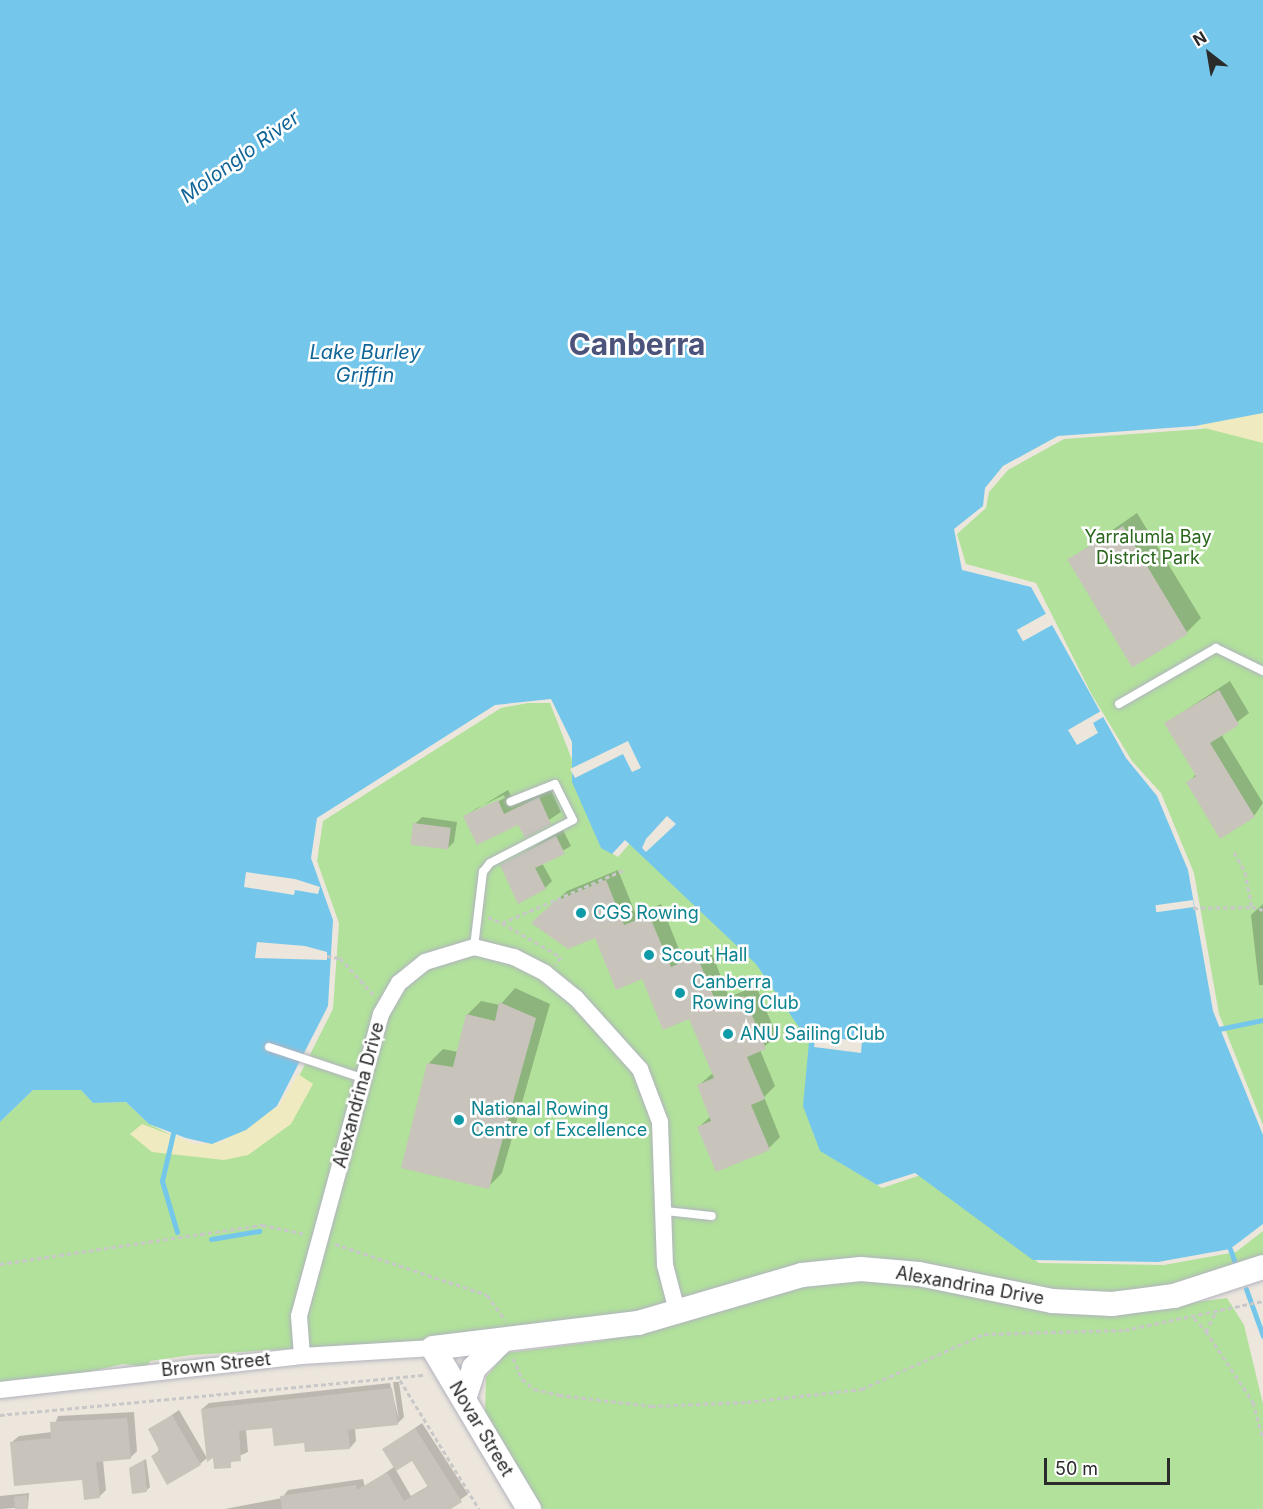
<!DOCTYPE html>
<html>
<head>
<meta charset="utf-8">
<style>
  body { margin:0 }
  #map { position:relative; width:1263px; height:1509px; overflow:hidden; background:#ece6dd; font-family:Inter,sans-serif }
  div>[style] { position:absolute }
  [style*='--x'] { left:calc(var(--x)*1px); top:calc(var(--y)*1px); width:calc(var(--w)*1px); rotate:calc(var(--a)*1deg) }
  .green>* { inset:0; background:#b1e19b }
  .sand>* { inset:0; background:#f0eac1 }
  .water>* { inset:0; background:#74c7eb }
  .pier>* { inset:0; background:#ece6dd; transform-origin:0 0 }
  .shadow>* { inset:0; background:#0003 }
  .stream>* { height:5px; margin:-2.5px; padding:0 2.5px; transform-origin:2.5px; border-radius:2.5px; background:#74c7eb }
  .building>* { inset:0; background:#c8c4bc; transform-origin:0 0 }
  .path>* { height:3px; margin-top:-1.5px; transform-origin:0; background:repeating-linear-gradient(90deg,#c8c8c8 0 4.5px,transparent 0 7.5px) }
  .roads { filter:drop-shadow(0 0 2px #b1b3be) drop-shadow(0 0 2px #b1b3be) }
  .lane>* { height:8px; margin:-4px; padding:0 4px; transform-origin:4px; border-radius:4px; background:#fff }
  .street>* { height:16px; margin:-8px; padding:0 8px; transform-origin:8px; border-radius:8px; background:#fff }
  .secondary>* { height:24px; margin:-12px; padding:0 12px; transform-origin:12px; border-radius:12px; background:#fff }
  .dots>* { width:16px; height:16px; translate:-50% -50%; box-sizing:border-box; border:3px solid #fff; border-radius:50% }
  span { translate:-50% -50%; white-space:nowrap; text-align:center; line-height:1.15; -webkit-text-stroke:5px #fff; paint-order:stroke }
  .park-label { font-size:18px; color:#29661c }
  .culture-label { font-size:18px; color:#0d838f }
  .left { translate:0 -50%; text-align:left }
  .street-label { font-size:18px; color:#2b2b2b }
  .water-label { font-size:20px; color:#116598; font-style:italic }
  .town-label { font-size:30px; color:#4c537a; font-weight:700 }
  .north { position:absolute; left:1179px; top:24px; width:60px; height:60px; -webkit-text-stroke:4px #fff; paint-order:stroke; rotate:329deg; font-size:16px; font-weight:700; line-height:24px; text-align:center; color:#2b2b2b }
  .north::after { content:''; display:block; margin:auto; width:21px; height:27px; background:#2b2b2b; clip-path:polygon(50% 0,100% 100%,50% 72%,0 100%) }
  .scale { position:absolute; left:1044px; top:1458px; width:126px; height:27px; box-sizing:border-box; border:3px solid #2b2b2b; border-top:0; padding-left:8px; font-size:18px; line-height:21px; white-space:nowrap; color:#2b2b2b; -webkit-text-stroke:4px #fff; paint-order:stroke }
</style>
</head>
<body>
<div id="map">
  <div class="green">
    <i style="clip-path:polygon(1263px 417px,1263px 1125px,1219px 1014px,1194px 873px,1161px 793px,1132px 761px,1092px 695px,1036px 583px,966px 564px,957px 534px,986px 508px,989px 492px,1008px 470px,1064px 439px,1201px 429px)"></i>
    <i style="clip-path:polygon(528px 703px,550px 703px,607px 850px,618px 857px,631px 842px,762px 965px,814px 1039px,826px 1154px,882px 1188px,921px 1175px,1039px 1263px,1164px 1265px,1236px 1252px,1263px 1231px,1263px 1258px,1175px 1288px,1112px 1295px,1053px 1292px,919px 1265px,642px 1314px,434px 1340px,191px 1355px,150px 1361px,147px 1367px,123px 1364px,71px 1376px,10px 1380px,0 1393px,0 1122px,33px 1090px,81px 1090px,93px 1103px,126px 1102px,149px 1124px,190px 1144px,212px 1147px,249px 1134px,283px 1108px,333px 1009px,339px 923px,317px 861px,323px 821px,501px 708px)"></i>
    <i style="clip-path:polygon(875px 1279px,1098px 1315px,1227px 1298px,1244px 1325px,1263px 1404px,1263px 1509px,542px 1509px,485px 1415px,486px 1377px,506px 1353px,600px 1341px,815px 1283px)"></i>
  </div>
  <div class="sand">
    <i style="clip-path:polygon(1263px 383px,1263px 443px,1189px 424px)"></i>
    <i style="clip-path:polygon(298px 1074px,313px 1084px,291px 1124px,248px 1155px,224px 1160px,152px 1152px,130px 1134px,142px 1124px,195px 1144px,221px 1142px,279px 1106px)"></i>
  </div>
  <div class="water">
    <i style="clip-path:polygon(0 0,1263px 0,1263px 413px,1195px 426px,1058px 436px,1003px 466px,985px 488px,983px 506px,954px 529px,962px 570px,1031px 587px,1126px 758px,1157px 796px,1188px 870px,1213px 1011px,1263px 1135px,1263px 1224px,1230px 1249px,1158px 1262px,1033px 1260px,915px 1173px,877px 1185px,820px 1151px,803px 1106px,809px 1042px,756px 964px,625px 840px,612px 854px,601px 848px,572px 782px,572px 742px,551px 699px,495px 705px,317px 818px,311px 858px,333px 920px,328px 1006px,277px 1106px,246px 1130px,212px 1144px,186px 1138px,149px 1124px,126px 1102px,93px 1103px,81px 1090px,33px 1090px,0 1122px)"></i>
  </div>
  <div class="pier">
    <i style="left:1049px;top:612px;width:13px;height:37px;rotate:61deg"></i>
    <i style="clip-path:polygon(1101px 711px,1105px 716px,1093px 723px,1098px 733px,1077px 745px,1068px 730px)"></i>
    <i style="clip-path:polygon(628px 741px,641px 768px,632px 772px,623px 754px,575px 778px,570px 769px)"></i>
    <i style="clip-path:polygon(667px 816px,676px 824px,646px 852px,642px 848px,646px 839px)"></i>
    <i style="clip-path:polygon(246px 872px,295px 879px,320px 887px,318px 894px,295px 890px,294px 895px,244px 887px)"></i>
    <i style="left:1193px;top:900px;width:7px;height:38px;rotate:82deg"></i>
    <i style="clip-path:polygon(257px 942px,305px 946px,327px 952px,327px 960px,255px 958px)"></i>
    <i style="clip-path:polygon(822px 1037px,862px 1041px,861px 1053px,814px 1047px,815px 1040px)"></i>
  </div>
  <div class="shadow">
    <i style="clip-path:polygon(1137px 513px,1201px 618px,1187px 632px,1069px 560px)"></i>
    <i style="clip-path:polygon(1230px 681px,1249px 713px,1221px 734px,1263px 803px,1254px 816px,1188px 783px,1196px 774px,1166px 723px)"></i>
    <i style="clip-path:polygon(evenodd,550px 788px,561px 812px,525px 836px,519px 823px,465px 816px,508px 790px,515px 804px,550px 788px,504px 795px,505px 798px,475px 812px,475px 809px,504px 795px)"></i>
    <i style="clip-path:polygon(422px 817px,457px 822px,454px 842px,447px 849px,415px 824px)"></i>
    <i style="clip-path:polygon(563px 830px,571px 846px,542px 863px,552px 881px,545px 888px,502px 865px)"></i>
    <i style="clip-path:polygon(618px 870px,636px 915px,661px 904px,682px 957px,709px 946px,729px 997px,756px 986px,777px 1036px,760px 1050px,775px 1086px,764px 1097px,780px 1137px,769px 1148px,699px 1127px,711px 1116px,698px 1086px,713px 1073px,690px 1017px,596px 936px,544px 912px,567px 891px)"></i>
    <i style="clip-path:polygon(1263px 904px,1263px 985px,1259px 985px,1251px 915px)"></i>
    <i style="clip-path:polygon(515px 988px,550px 1004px,502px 1173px,488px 1187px,429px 1063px,443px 1049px,458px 1052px,467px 1015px,481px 1001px,500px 1005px)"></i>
    <i style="clip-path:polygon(393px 1382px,399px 1382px,404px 1417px,397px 1424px,355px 1428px,356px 1441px,350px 1448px,305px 1441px,273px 1426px,246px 1429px,248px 1452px,215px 1467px,202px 1409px,209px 1403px,390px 1383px,399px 1420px)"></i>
    <i style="clip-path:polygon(179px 1410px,207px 1458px,200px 1464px,153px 1456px,159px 1450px,150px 1430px)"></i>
    <i style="clip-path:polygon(134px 1412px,137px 1451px,130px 1458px,103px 1460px,106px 1490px,99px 1497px,83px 1478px,12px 1442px,19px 1436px,52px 1432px,58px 1416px)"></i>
    <i style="clip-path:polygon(evenodd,422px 1423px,468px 1494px,448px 1509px,383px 1509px,369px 1485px,395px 1466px,384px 1450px,422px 1423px,412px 1459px,428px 1486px,411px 1496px,396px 1470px,412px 1459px)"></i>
    <i style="clip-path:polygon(146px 1459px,150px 1487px,147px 1490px,134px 1466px)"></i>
    <i style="clip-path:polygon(363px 1479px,370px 1509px,225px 1509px,282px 1498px,288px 1490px)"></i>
    <i style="clip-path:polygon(29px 1493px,28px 1507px,0 1509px,0 1496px)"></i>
  </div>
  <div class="stream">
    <i style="--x:1219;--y:1029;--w:45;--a:-11.6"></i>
    <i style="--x:175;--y:1125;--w:57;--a:103.1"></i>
    <i style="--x:162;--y:1181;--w:53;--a:73.6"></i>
    <i style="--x:211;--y:1239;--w:49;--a:-9.5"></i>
    <i style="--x:1230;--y:1249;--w:15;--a:70"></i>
    <i style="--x:1246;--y:1289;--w:50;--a:70.1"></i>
  </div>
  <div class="building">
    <i style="left:1123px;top:526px;width:126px;height:65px;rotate:59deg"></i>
    <i style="clip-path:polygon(1219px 690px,1239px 725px,1210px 743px,1255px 817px,1220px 839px,1186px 782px,1196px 776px,1164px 723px)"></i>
    <i style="clip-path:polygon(539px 797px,551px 824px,525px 838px,518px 825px,477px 845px,463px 816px,498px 800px,504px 814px)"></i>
    <i style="left:413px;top:823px;width:38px;height:22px;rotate:7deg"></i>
    <i style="clip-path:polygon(556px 836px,565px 854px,535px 868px,546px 889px,518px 904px,500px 865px)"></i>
    <i style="clip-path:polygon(606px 880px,624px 925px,649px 915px,671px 967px,697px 956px,718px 1007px,744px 996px,766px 1049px,747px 1057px,765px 1099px,751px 1105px,770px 1150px,716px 1172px,697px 1127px,711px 1121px,697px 1085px,714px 1078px,689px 1019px,663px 1030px,642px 979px,616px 990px,595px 938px,568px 949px,531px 923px,554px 902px)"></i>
    <i style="clip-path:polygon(499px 1002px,536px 1018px,489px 1189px,401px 1168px,427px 1063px,453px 1067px,466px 1014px,495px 1021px)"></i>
    <i style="clip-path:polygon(392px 1388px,398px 1425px,348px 1430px,350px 1449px,305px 1452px,304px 1443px,274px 1446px,272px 1428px,239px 1431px,241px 1461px,231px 1462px,231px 1468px,214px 1469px,213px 1458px,207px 1462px,201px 1409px)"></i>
    <i style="clip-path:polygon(172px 1415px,201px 1465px,167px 1485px,151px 1456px,160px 1451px,148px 1429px)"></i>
    <i style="clip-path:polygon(127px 1418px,131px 1459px,96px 1462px,100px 1498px,84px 1500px,82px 1480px,14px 1486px,10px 1442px,51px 1438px,50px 1422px)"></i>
    <i style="clip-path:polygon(415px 1428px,462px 1502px,451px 1509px,282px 1509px,280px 1496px,356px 1485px,357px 1490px,387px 1472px,404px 1501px,428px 1487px,412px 1461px,396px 1471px,382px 1449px)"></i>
    <i style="clip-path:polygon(144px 1460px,147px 1492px,132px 1494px,129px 1468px)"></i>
    <i style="clip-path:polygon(27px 1495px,28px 1509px,15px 1509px,14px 1497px)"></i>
  </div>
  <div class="path">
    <i style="--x:1234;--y:852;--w:23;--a:61"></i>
    <i style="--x:1245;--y:872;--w:36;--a:79"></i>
    <i style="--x:1252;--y:907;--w:11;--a:15"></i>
    <i style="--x:1193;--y:908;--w:59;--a:-1"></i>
    <i style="--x:488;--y:917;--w:15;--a:23"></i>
    <i style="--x:502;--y:923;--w:135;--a:-23.5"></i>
    <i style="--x:502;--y:923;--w:68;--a:30"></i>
    <i style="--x:561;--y:957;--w:9;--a:126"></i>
    <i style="--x:327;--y:956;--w:13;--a:9"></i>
    <i style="--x:340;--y:958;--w:49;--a:47.5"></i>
    <i style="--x:335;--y:1244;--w:160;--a:18.5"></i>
    <i style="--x:487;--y:1295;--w:31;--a:54"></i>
    <i style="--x:0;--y:1264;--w:265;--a:-8.5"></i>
    <i style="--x:262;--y:1225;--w:45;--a:11.6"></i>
    <i style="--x:1215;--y:1314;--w:19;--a:118"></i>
    <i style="--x:1206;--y:1331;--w:85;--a:56.5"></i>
    <i style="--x:1253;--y:1402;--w:38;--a:75"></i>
    <i style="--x:1194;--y:1318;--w:18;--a:47"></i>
    <i style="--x:513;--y:1358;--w:23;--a:67"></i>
    <i style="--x:522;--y:1379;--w:16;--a:40"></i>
    <i style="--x:534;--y:1389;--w:26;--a:13"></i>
    <i style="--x:559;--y:1395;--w:93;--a:6.8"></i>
    <i style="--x:651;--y:1406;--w:96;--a:-2.4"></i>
    <i style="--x:747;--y:1402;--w:116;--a:-6.4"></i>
    <i style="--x:862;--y:1389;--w:134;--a:-24.3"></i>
    <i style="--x:984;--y:1334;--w:141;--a:-1.6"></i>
    <i style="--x:1125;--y:1330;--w:141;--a:-11.9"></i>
    <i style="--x:400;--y:1380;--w:151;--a:58.5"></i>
    <i style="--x:0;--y:1415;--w:427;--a:-5.4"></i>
  </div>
  <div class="roads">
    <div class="lane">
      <i style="--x:1119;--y:704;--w:112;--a:-30"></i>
      <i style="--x:1216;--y:648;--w:52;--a:26.1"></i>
      <i style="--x:474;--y:947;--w:76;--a:-83.2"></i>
      <i style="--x:483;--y:872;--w:11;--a:-52"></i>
      <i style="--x:490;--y:863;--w:93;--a:-27.4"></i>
      <i style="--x:573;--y:820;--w:40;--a:-116.6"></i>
      <i style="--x:555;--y:784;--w:48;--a:158.2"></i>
      <i style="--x:269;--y:1047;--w:98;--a:18.4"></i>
      <i style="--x:665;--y:1211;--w:47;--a:6.1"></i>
    </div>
    <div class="street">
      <i style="--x:302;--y:1356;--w:40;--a:-94.3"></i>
      <i style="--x:299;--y:1316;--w:313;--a:-74.8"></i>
      <i style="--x:381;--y:1014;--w:36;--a:-60"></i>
      <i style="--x:399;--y:983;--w:33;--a:-39"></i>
      <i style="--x:425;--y:962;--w:51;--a:-17"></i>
      <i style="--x:474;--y:947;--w:41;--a:14"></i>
      <i style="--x:514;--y:957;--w:35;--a:27"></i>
      <i style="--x:545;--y:973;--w:40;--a:39"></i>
      <i style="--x:576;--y:998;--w:96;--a:48"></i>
      <i style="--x:640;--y:1069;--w:57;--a:69.3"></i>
      <i style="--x:660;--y:1122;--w:143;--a:88"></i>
      <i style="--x:665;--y:1265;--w:48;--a:75.4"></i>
      <i style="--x:0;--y:1390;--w:304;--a:-6.4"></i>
      <i style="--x:302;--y:1356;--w:131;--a:-3.5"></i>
    </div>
    <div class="secondary">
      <i style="--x:464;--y:1399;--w:33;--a:-72"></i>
      <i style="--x:474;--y:1368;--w:39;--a:-44"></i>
      <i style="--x:529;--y:1509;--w:187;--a:-120.8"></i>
      <i style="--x:433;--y:1348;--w:207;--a:-7"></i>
      <i style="--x:638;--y:1323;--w:171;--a:-16.3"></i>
      <i style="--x:802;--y:1275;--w:59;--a:-5.8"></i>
      <i style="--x:861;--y:1269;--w:58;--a:4.9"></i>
      <i style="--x:919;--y:1274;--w:136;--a:11.5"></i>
      <i style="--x:1052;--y:1301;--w:60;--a:2.9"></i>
      <i style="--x:1112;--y:1304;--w:63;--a:-7.4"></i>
      <i style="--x:1174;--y:1296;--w:94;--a:-18"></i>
    </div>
  </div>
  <div class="dots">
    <i style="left:581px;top:913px;background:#0f9aa8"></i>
    <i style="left:649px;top:955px;background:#0f9aa8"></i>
    <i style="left:680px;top:993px;background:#0f9aa8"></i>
    <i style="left:728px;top:1034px;background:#0f9aa8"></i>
    <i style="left:459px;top:1120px;background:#0f9aa8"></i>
  </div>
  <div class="park-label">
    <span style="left:1148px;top:548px">Yarralumla Bay<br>District Park</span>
  </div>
  <div class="culture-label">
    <span class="left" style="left:593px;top:913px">CGS Rowing</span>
    <span class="left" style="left:661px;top:955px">Scout Hall</span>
    <span class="left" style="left:692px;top:993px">Canberra<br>Rowing Club</span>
    <span class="left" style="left:740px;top:1034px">ANU Sailing Club</span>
    <span class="left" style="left:471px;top:1120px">National Rowing<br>Centre of Excellence</span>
  </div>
  <div class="street-label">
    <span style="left:359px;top:1095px;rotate:-75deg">Alexandrina Drive</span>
    <span style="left:970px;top:1286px;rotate:10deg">Alexandrina Drive</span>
    <span style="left:216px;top:1365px;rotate:-6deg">Brown Street</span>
    <span style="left:481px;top:1429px;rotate:59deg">Novar Street</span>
  </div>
  <div class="water-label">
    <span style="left:240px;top:157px;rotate:-36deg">Molonglo River</span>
    <span style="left:365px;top:364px">Lake Burley<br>Griffin</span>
  </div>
  <div class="town-label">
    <span style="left:637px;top:344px">Canberra</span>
  </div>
  <div class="north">N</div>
  <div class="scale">50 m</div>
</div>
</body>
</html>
